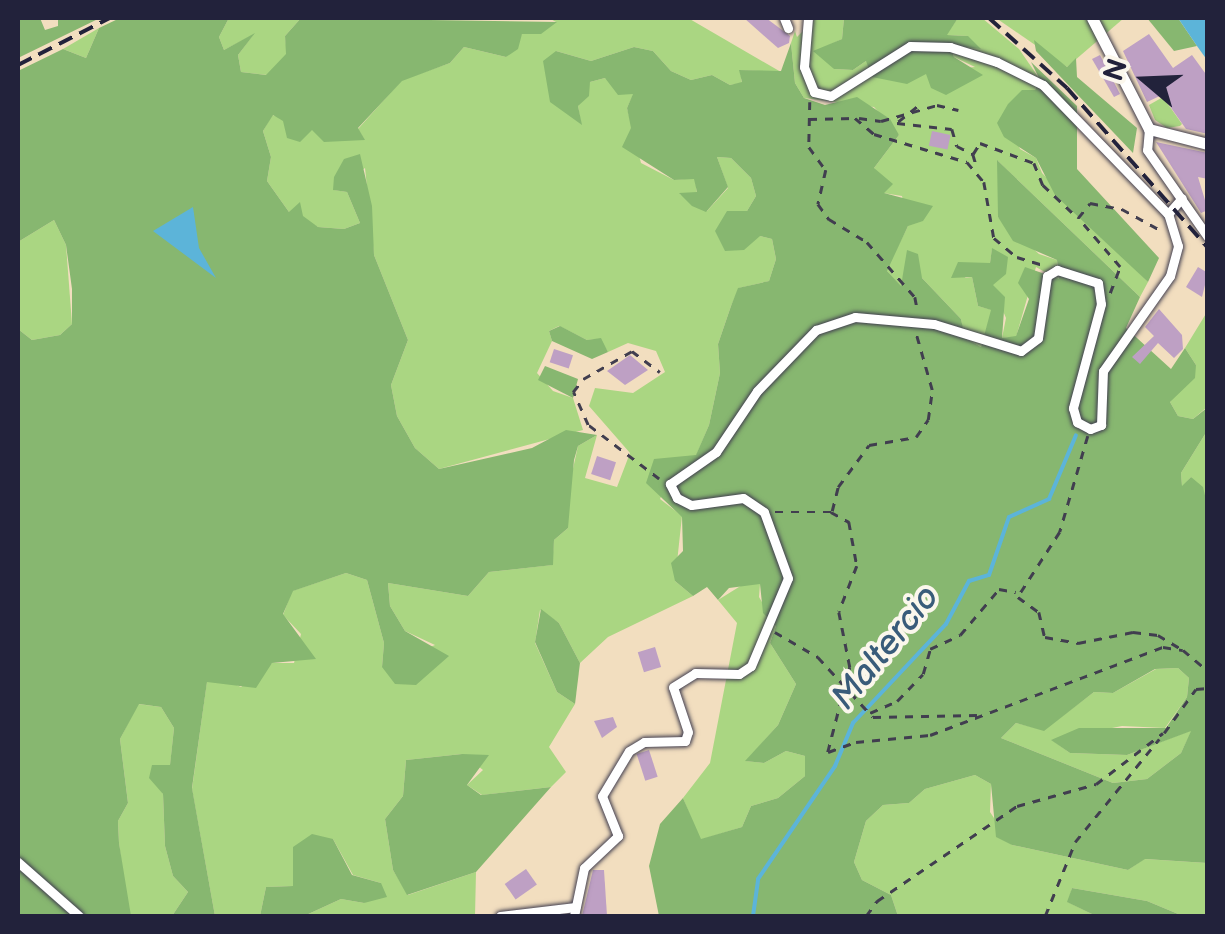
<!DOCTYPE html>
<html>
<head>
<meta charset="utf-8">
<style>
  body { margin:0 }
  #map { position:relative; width:1225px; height:934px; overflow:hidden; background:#f2debf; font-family:"Balsamiq Sans",sans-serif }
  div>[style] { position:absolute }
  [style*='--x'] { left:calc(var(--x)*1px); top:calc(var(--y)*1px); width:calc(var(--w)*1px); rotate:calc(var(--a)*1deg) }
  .green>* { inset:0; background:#aad682 }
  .forest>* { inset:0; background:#87b770 }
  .water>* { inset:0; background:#5cb4d9 }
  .stream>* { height:4px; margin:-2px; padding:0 2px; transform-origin:2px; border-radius:2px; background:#5cb4d9 }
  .building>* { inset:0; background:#bea0c4; transform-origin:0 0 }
  .path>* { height:2.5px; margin-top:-1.25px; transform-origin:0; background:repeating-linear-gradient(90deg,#413e4f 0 8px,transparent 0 16px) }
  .roads { filter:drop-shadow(0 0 2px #413e4f) drop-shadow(0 0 2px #413e4f) }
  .minor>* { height:9px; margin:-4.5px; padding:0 4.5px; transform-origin:4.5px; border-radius:4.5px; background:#fff }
  .tertiary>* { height:11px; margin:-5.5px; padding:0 5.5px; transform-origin:5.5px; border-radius:5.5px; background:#fff }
  .rail>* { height:4px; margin-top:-2px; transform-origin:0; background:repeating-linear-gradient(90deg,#22223b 0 15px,transparent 0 23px) }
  span { translate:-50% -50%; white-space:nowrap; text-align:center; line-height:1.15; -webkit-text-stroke:8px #fbf7ec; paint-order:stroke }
  .water-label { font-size:35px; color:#395c7a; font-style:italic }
  .frame { position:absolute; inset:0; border:20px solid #22223b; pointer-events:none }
  .north { position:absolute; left:1095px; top:30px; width:100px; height:100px; -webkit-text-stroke:8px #fbf7ec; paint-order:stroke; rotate:289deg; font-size:28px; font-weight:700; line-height:40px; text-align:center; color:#22223b }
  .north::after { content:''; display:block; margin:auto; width:35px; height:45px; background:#22223b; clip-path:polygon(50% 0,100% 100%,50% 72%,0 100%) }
</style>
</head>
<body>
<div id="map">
  <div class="green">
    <i style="clip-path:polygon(229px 18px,301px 18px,285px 36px,287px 54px,267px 75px,241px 72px,238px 55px,253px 35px,224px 50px,219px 37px)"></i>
    <i style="clip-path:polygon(549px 18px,688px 18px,781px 72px,740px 70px,742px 83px,730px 85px,712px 75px,691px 80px,671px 71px,653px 51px,634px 47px,591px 61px,556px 51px,581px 124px,578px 106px,590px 82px,605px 78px,634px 93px,627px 108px,641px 163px,674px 180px,695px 178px,697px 193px,680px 194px,707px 211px,728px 188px,717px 157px,731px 158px,751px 178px,756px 196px,747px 211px,760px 236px,772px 239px,776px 259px,769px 281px,739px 288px,731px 306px,718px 344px,720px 373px,709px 425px,696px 456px,678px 458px,660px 499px,682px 516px,675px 581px,693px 596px,608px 637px,580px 663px,559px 623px,540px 610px,535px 643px,557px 692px,575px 704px,549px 747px,566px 772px,551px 787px,482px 795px,467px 785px,483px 770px,462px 754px,406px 760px,403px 796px,385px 819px,393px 870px,408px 895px,476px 872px,475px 916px,304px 916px,341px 899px,364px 903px,381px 883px,353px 875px,333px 839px,294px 886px,266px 887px,260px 916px,215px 916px,192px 789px,207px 681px,223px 679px,241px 687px,272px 663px,294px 663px,301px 634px,283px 615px,292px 591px,346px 573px,367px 580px,384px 643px,382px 667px,435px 645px,405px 631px,390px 606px,388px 583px,468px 596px,489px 572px,552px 565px,554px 540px,568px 528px,565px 505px,578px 446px,597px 435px,585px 478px,617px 487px,630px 453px,589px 406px,595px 388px,633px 393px,665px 372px,656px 351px,628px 343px,608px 352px,600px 339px,587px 340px,559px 326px,549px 331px,552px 341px,537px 373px,553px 391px,573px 398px,583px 430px,439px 469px,415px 448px,397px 416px,391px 385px,408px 340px,374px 255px,365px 168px,334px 190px,347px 192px,360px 223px,344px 229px,318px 227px,289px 212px,267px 181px,271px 157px,263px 131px,272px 115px,364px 139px,358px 129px,402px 80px,450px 63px,464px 47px,506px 57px,522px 34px,556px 22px)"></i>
    <i style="clip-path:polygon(816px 18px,844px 18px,842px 39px,827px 46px,834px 69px,853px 70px,866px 61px,891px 76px,975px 67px,954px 57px,950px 44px,968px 36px,946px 35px,958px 18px,982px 18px,1019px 49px,1039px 78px,1017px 141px,1020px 149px,1036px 158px,1042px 173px,1148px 282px,1140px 297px,998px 161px,998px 217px,1039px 254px,1057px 260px,1059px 280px,1036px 267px,1016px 337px,1002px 338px,1006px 318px,992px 285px,992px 249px,990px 263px,972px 266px,965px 278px,972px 277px,978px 306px,992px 310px,981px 347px,964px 338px,961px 319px,922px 278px,904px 273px,901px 287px,886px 270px,908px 226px,902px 196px,883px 193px,874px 168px,899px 135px,874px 107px,804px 98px,795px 83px,791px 43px,795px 31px,797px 37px)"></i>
    <i style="clip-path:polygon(996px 18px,1124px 18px,1067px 67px)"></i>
    <i style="clip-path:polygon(99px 28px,86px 58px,63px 49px)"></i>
    <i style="clip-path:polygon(1163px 97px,1182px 124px,1180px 126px,1167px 128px,1155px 120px,1149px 105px)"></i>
    <i style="clip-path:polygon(54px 220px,66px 245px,72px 324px,60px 335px,32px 340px,18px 329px,18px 242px)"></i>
    <i style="clip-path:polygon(1207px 312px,1207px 407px,1193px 419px,1178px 416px,1170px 402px,1196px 365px,1185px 348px)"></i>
    <i style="clip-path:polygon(1207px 431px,1207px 504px,1191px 477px,1182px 487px,1181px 473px)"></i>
    <i style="clip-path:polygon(747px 582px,760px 584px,759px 597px,776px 626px,770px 643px,796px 684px,778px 725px,746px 761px,764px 763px,786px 751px,805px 756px,805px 776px,778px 798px,751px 806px,742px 827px,700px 840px,683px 798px,710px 763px,737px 623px,718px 600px)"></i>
    <i style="clip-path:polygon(1178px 668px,1189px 678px,1187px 697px,1165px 728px,1122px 726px,1052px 740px,1070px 753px,1127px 755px,1192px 730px,1181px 753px,1147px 779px,1113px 783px,1001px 738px,1016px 723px,1044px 730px,1094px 692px,1113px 693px,1156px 669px)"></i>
    <i style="clip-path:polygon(138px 704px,161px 707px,174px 728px,170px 766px,152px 765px,163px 794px,165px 846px,173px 876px,188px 892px,172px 916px,128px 915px,119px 843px,118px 821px,128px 803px,120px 739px)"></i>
    <i style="clip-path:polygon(975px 775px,991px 784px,990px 812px,1012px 845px,1128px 870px,1144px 859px,1207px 863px,1207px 916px,1183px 916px,1147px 901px,1072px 888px,1068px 902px,1096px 916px,898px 916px,891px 895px,862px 880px,854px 862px,866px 821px,883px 805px,909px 803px,925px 789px)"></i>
  </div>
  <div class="forest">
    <i style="clip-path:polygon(18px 18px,40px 18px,45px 30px,58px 26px,58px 18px,100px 18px,18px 58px)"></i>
    <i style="clip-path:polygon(120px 18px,229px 18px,219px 37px,224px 50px,255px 33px,238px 55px,241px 72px,266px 75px,286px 54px,285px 36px,301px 18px,557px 22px,541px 34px,522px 34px,518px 49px,506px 57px,464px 47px,450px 63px,402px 81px,358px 128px,365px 140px,324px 142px,312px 130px,300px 142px,287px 138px,283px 121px,273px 115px,263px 131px,271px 157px,267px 181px,289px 212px,300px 202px,303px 216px,318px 227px,344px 229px,360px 223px,347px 192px,333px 190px,334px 177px,344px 159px,360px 154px,372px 206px,374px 255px,408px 340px,391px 385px,397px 416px,415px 448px,439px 469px,532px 448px,566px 430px,597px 435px,578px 446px,574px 460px,568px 528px,554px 540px,553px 565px,489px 572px,468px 596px,388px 583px,390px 606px,405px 631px,449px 656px,416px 685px,395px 684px,382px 667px,384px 643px,367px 580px,346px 573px,293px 591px,283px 614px,316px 659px,272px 663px,256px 688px,207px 682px,192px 788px,215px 916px,172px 916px,188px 892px,173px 876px,165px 846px,163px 794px,149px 778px,152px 765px,170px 765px,174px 728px,161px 707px,139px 704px,120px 739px,128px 803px,118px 821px,119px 843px,131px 916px,20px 916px,18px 329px,32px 340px,60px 335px,72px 324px,72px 289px,66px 245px,54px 220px,18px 242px,18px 71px,63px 49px,86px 58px,99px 28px)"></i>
    <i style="clip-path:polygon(844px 18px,958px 18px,947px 35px,968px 36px,981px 49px,950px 45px,954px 57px,983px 75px,946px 95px,931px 88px,926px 74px,907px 84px,872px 77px,866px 61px,853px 70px,834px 69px,813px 51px,842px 39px)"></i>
    <i style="clip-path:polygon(1147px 18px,1178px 18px,1197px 46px,1174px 51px)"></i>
    <i style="clip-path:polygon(1034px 40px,1067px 67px,1076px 58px,1077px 77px,1137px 128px,1133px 153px,1036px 51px)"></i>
    <i style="clip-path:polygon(evenodd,791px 43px,795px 83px,804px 98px,825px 105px,857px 97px,890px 119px,899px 135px,874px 168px,893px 184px,884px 193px,933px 206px,923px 221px,908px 226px,887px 271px,901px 286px,907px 250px,918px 254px,922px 278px,961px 319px,965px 338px,981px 347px,991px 310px,978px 306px,972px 277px,951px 278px,958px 262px,990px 263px,992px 248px,1008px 257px,1006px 274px,993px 285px,1005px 297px,1002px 338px,1016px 336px,1029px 299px,1018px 283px,1025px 267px,1059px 279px,1057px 260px,1013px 241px,998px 217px,997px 160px,1140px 297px,1126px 328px,1171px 369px,1185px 348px,1196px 365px,1195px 378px,1170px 402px,1178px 416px,1193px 419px,1208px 407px,1207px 431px,1181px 473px,1182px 486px,1191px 477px,1203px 487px,1207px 504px,1207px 863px,1145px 859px,1128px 870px,1012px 845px,996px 837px,991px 784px,975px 775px,925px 789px,909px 803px,883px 805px,866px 821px,854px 862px,862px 880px,891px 895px,898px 916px,659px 916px,649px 866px,660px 824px,683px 798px,701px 839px,742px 827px,751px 806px,778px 798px,805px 776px,805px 756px,786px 751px,764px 763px,745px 761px,778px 725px,796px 684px,770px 643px,776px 626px,763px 613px,760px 584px,729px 588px,718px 600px,707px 587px,693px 596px,675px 581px,671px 563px,683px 551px,682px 517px,646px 483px,654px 459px,696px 455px,709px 425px,720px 373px,718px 344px,731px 306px,738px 288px,769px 281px,776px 259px,772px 239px,760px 236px,744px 250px,725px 251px,715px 231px,727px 211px,747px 211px,756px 196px,751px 178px,731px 158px,717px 157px,728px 187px,706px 212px,692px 206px,679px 193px,697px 192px,694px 179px,674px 180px,622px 147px,631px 128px,627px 108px,633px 94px,618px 95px,605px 78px,590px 82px,589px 96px,578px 106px,582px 125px,550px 102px,543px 61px,556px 51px,591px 61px,634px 47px,653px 51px,671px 71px,691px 80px,712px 75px,730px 85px,742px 82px,739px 70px,781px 71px,791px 43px,1178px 668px,1189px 678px,1187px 697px,1166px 728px,1079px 728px,1051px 740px,1070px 753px,1127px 755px,1191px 731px,1181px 753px,1147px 779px,1113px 783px,1001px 738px,1016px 723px,1044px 731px,1094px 692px,1113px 693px,1155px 669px,1178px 668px)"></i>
    <i style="clip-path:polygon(1031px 62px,1077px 106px,1077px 169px,1159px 258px,1148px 282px,1055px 195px,1036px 158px,1004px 137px,997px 123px,1008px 104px,1022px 90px,1035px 90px,1039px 78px)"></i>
    <i style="clip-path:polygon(560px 326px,587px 340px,601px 338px,608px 352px,592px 359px,552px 341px,549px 331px)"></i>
    <i style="clip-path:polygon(545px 366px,578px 379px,573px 398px,538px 380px)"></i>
    <i style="clip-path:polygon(541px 609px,559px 623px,580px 663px,575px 704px,557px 692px,535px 642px)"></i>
    <i style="clip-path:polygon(462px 754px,489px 755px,467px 785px,481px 795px,551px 787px,476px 872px,407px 895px,393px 870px,385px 819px,403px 796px,406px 760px)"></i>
    <i style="clip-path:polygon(312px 834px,333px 839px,352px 875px,381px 883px,387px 897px,364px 903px,341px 899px,304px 916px,260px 916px,266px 887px,293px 886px,293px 847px)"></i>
    <i style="clip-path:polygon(1072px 888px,1147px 901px,1183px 916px,1096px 916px,1067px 902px)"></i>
  </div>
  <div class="water">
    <i style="clip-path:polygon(1178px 18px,1207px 18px,1207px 60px,1197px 46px)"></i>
    <i style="clip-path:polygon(193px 207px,199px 248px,216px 278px,153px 231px)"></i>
  </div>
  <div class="stream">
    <i style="--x:753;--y:916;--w:37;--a:-82"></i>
    <i style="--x:758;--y:879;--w:137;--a:-55.7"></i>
    <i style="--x:835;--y:766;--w:47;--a:-67.3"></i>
    <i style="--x:853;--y:723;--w:136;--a:-46.8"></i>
    <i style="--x:946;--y:624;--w:49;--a:-61.9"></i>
    <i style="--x:969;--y:581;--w:21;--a:-17"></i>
    <i style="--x:989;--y:575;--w:61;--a:-71"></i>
    <i style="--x:1009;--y:517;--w:44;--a:-24.2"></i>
    <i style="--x:1049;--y:499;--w:69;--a:-67.1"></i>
  </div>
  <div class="building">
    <i style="clip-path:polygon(744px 18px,766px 18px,790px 36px,789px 43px,778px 48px)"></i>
    <i style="clip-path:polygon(1149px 34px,1173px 68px,1192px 55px,1208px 77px,1208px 134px,1186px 129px,1162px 95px,1147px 102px,1123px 51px)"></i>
    <i style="clip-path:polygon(1100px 55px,1120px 94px,1114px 97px,1092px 59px)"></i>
    <i style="left:932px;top:131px;width:19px;height:15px;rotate:12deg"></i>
    <i style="clip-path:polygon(1156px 142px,1208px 153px,1208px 179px,1198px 177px,1208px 210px,1201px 213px)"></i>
    <i style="clip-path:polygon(1198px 267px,1208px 273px,1202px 297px,1186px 287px)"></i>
    <i style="clip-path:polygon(1159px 309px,1182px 335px,1183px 349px,1174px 358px,1158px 343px,1140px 364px,1132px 357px,1154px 336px,1145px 327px)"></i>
    <i style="left:554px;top:349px;width:20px;height:14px;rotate:18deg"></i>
    <i style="clip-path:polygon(630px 355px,648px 370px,625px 385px,607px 371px)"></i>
    <i style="left:597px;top:456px;width:20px;height:19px;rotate:18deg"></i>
    <i style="left:655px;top:647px;width:21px;height:18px;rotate:73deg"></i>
    <i style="clip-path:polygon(613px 717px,617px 727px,602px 738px,594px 721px)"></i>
    <i style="left:649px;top:750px;width:28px;height:13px;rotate:72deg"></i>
    <i style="left:526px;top:869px;width:19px;height:26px;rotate:55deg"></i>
    <i style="clip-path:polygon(593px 870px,604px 870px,607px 916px,582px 916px)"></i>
  </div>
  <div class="path">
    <i style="--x:810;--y:102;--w:45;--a:91.3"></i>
    <i style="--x:809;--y:147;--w:29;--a:54"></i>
    <i style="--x:826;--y:170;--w:35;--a:103"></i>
    <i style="--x:818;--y:204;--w:19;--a:54"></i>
    <i style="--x:829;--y:219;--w:44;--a:31.2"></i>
    <i style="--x:867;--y:242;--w:73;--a:48.9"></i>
    <i style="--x:915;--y:297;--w:15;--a:79"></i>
    <i style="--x:917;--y:107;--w:26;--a:141"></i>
    <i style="--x:897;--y:123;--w:55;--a:6.2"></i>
    <i style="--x:952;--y:129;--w:18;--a:74"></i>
    <i style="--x:957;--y:146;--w:18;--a:27"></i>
    <i style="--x:973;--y:154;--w:15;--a:74"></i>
    <i style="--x:859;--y:118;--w:22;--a:8"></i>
    <i style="--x:881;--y:121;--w:58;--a:-15.9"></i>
    <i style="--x:937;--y:105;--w:22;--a:13"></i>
    <i style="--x:809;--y:119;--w:46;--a:-1.2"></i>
    <i style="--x:855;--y:118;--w:25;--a:40"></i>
    <i style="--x:874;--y:134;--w:97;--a:16.8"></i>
    <i style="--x:967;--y:162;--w:26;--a:50"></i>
    <i style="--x:984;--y:182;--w:57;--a:79.9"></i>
    <i style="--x:994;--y:238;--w:30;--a:40"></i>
    <i style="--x:1017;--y:257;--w:30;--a:17"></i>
    <i style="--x:973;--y:154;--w:13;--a:-58"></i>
    <i style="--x:980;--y:143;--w:58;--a:20.3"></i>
    <i style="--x:1034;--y:163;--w:24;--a:68"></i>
    <i style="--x:1043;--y:185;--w:47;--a:43.3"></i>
    <i style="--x:1110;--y:293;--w:28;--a:-69"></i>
    <i style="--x:1120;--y:267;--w:65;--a:-130.6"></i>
    <i style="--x:1078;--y:218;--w:19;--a:-51"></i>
    <i style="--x:1090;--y:203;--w:33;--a:11"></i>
    <i style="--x:1122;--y:209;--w:46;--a:28.8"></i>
    <i style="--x:1088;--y:436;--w:100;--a:106.3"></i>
    <i style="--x:1060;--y:532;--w:77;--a:122.9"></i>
    <i style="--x:1018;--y:597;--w:26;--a:36"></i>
    <i style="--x:1039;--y:612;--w:26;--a:77"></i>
    <i style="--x:1045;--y:637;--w:34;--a:10"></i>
    <i style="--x:1078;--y:643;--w:56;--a:-11.3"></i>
    <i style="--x:1133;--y:632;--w:25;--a:7"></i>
    <i style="--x:1158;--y:635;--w:27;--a:31"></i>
    <i style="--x:659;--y:479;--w:89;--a:-142.7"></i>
    <i style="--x:588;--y:425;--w:36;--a:-114"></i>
    <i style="--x:573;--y:392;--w:16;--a:-52"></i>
    <i style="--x:583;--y:379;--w:56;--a:-29.7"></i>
    <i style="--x:632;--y:351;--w:35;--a:37"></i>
    <i style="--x:832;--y:511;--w:25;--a:-76"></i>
    <i style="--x:838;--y:487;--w:52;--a:-53.6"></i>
    <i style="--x:869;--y:445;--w:48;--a:-9.7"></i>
    <i style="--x:916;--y:437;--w:21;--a:-55"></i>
    <i style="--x:928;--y:420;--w:30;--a:-82"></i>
    <i style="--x:932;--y:390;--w:58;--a:-105.9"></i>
    <i style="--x:775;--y:512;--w:56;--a:0"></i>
    <i style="--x:831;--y:512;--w:21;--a:29"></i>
    <i style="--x:849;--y:522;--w:45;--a:79.7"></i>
    <i style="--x:857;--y:566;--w:49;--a:111.4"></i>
    <i style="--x:839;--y:612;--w:56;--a:78.7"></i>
    <i style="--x:850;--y:667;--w:88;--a:104.5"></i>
    <i style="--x:828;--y:752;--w:30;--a:-20"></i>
    <i style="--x:856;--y:742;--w:74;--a:-5.4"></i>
    <i style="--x:930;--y:735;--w:249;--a:-20.7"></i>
    <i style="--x:1163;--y:647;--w:20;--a:9"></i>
    <i style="--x:1183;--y:650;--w:33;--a:40"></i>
    <i style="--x:775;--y:632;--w:50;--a:30.2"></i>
    <i style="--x:818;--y:657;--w:81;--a:47.5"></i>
    <i style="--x:873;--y:717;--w:104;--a:-1.1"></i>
    <i style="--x:870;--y:713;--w:30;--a:-24"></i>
    <i style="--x:897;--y:701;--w:37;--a:-46"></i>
    <i style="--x:923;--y:674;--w:26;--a:-74"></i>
    <i style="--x:930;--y:649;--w:33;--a:-25"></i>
    <i style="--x:960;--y:635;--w:60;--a:-49.7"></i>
    <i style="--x:999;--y:589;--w:17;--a:10"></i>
    <i style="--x:1164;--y:733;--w:54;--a:-54"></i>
    <i style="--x:1196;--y:689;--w:12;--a:-5"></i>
    <i style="--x:866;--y:916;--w:19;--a:-54"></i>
    <i style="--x:877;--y:901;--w:169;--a:-34.2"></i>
    <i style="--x:1017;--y:806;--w:82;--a:-15.6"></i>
    <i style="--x:1096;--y:784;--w:84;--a:-37.3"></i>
    <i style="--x:1000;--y:916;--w:8;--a:0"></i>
    <i style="--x:1045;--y:916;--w:80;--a:-67.9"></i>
    <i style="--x:1075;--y:842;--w:133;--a:-50.8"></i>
  </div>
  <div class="roads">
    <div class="minor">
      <i style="--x:784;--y:18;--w:11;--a:68"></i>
      <i style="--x:808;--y:18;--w:49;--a:94.7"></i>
      <i style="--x:804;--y:67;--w:27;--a:68"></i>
      <i style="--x:814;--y:92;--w:17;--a:13"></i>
      <i style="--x:831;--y:96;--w:93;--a:-32.3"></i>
      <i style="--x:910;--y:46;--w:40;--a:1.4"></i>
      <i style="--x:950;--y:47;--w:49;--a:17.7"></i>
      <i style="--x:997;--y:62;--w:51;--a:26.6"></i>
      <i style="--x:1043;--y:85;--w:180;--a:45.9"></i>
      <i style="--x:1149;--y:129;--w:21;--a:95"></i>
      <i style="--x:1147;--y:150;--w:106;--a:55"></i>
      <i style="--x:18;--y:862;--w:81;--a:41.5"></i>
      <i style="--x:500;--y:916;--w:76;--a:-6.8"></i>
      <i style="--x:574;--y:916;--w:49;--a:-78.2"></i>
      <i style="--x:584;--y:868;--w:47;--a:-43.3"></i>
      <i style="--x:618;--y:836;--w:43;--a:-111.8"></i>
      <i style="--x:602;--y:796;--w:52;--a:-59"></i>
      <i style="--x:629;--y:751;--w:17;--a:-31"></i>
      <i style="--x:644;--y:742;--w:41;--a:-1.4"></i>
      <i style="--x:685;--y:741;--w:9;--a:-72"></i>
      <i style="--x:688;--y:732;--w:47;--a:-108.4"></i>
      <i style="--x:673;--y:687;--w:26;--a:-32"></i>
      <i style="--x:695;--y:673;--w:44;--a:1.3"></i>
      <i style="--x:739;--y:674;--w:14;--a:-34"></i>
      <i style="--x:751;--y:666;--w:95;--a:-67.2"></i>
      <i style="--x:788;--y:578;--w:70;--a:-110"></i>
      <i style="--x:764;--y:512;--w:25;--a:-146"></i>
      <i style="--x:743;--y:498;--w:52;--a:172.3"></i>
      <i style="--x:691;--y:505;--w:16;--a:-153"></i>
      <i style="--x:677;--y:498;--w:16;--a:-117"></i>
      <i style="--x:670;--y:484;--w:56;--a:-34.8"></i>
      <i style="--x:716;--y:452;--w:73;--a:-56.1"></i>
      <i style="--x:757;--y:391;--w:85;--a:-46"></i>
      <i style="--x:816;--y:330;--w:41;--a:-18.4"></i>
      <i style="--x:855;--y:317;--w:79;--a:5.1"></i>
      <i style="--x:934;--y:324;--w:91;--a:17.2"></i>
      <i style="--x:1021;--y:351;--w:21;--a:-37"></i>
      <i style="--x:1038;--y:338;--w:63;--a:-81.7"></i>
      <i style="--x:1047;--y:276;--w:12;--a:-31"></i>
      <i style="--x:1057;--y:270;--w:43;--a:17.6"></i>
      <i style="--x:1098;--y:283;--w:21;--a:82"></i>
      <i style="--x:1101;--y:304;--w:108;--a:105.1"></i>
      <i style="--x:1073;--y:408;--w:15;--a:74"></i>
      <i style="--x:1077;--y:422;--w:15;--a:28"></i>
      <i style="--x:1090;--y:429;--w:12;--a:-20"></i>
      <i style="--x:1101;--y:425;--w:54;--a:-87.9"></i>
      <i style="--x:1103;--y:371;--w:116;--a:-54.8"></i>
      <i style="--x:1170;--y:276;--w:31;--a:-75"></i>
      <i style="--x:1178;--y:246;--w:34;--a:-107"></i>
      <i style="--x:1168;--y:214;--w:21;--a:-49"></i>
    </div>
    <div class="tertiary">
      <i style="--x:1092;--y:18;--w:125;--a:62.8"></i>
      <i style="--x:1149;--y:129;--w:61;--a:14.3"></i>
    </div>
  </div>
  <div class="rail">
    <i style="--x:989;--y:18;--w:105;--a:41.9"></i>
    <i style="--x:1067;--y:88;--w:213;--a:48.6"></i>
    <i style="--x:18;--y:65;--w:103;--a:-27.1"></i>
  </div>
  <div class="water-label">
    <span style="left:886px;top:648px;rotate:-51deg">Maltercio</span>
  </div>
  <div class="frame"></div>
  <div class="north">N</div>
</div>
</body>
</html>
